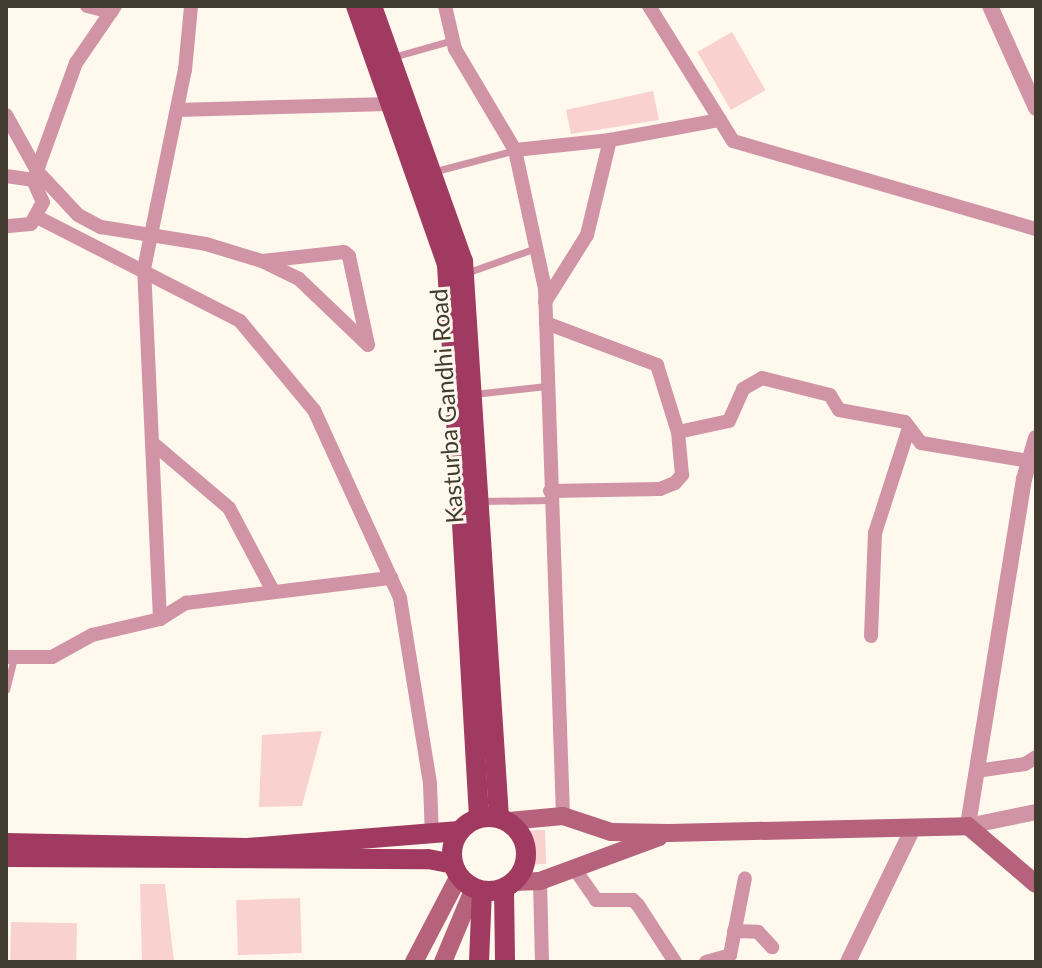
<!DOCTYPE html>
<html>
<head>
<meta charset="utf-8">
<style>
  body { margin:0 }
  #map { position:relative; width:1042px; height:968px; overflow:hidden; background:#fef9ec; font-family:Lato,sans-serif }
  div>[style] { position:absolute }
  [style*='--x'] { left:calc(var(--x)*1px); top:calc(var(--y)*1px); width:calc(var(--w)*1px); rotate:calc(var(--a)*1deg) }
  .building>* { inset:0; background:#f9d2d0; transform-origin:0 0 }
  .service>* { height:7px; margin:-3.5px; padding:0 3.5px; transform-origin:3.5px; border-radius:3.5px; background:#d094a6 }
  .minor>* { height:14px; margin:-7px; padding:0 7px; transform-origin:7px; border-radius:7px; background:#d094a6 }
  .tertiary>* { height:16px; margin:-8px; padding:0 8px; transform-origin:8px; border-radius:8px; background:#d094a6 }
  .secondary>* { height:18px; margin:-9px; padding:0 9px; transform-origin:9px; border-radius:9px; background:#b6627d }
  .primary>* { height:20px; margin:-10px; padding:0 10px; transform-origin:10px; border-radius:10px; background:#a13a61 }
  .primary>.ring { margin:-10px; padding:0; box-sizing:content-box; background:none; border:20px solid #a13a61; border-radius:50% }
  span { translate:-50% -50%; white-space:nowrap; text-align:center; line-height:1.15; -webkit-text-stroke:6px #fef9ec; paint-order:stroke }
  .street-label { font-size:24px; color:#413c2f }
  .frame { position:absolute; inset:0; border:8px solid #413c2f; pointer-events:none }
</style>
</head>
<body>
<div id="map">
  <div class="building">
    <i style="left:732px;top:32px;width:67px;height:40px;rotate:60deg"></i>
    <i style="clip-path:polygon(653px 91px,659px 120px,571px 134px,566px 110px)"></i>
    <i style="clip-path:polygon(322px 731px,302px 806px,259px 807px,262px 735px)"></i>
    <i style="left:545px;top:830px;width:34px;height:16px;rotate:88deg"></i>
    <i style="clip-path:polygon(140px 884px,165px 884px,174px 962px,142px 962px)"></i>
    <i style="left:300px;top:898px;width:55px;height:64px;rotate:88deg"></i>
    <i style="left:11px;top:922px;width:66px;height:40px;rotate:1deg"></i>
  </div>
  <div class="service">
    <i style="--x:393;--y:57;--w:62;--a:-15.8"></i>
    <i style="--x:432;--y:172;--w:86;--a:-14.8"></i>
    <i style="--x:466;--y:273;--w:74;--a:-19.7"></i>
    <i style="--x:474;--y:394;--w:73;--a:-6.3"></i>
    <i style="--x:481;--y:501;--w:69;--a:-0.8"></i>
    <i style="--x:6;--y:690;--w:34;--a:-76"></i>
  </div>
  <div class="minor">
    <i style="--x:87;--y:6;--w:25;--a:14"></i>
    <i style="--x:445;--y:6;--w:44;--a:76.9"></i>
    <i style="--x:455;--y:49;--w:117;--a:59.3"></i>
    <i style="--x:515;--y:150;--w:142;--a:77.8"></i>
    <i style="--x:545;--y:289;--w:527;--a:88.04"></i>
    <i style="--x:649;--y:6;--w:159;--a:58.1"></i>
    <i style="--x:733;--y:141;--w:316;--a:16.2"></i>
    <i style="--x:177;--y:110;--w:211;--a:-1.6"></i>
    <i style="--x:6;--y:115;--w:64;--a:61"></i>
    <i style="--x:37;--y:171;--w:60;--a:47"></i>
    <i style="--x:78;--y:215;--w:26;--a:28"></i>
    <i style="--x:101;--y:227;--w:106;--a:9.2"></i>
    <i style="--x:206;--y:244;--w:59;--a:16.9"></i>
    <i style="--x:262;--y:261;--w:41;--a:25.9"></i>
    <i style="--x:299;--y:279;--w:95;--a:43.7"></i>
    <i style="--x:368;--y:345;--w:91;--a:-102.1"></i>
    <i style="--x:349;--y:256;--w:6;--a:-141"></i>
    <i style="--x:344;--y:252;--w:82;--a:173.7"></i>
    <i style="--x:515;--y:150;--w:96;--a:-6"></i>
    <i style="--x:6;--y:176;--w:27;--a:8"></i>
    <i style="--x:33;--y:180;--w:24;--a:66"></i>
    <i style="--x:43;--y:202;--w:25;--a:119"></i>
    <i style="--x:31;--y:224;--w:25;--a:175"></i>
    <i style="--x:35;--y:176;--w:120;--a:-70.1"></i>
    <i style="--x:76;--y:63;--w:69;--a:-55.6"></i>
    <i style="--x:37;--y:217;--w:228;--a:27.1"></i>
    <i style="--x:240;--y:321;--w:116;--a:50.3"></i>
    <i style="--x:314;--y:410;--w:207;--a:65.4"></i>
    <i style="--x:400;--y:598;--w:188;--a:80.8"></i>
    <i style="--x:430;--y:784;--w:52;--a:87.8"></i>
    <i style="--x:545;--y:302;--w:79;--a:-57.9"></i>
    <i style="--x:587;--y:235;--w:98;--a:-76.4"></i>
    <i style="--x:610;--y:140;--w:112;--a:-10.3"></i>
    <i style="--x:546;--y:323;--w:119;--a:20.7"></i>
    <i style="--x:657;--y:365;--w:70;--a:72.6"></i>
    <i style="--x:155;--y:445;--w:97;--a:40.4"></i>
    <i style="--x:229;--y:508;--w:94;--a:62.1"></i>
    <i style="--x:550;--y:491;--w:110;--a:-1"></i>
    <i style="--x:660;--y:489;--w:16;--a:-22"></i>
    <i style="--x:675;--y:483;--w:11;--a:-49"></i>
    <i style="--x:682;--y:475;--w:43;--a:-95.3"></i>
    <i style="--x:678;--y:432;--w:52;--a:-12.2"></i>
    <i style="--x:729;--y:421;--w:35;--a:-66"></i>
    <i style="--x:743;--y:389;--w:22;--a:-30"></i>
    <i style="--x:762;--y:378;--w:70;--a:14"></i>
    <i style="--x:830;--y:395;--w:17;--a:59"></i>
    <i style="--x:839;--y:410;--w:67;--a:10.3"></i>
    <i style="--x:905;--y:422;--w:26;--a:53"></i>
    <i style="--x:921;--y:443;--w:109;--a:9.5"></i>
    <i style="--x:160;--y:619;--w:350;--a:-92.6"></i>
    <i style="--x:144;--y:269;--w:203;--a:-78.4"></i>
    <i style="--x:185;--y:70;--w:64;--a:-84.6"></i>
    <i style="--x:871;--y:636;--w:103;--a:-87.8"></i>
    <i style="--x:875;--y:533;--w:107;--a:-72.1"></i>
    <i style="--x:6;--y:657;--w:46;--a:0"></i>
    <i style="--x:52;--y:657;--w:46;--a:-28.8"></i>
    <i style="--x:92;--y:635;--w:70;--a:-13.2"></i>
    <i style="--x:160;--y:619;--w:31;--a:-32"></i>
    <i style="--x:186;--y:603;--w:207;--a:-7"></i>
    <i style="--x:976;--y:771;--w:49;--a:-8.1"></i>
    <i style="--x:1025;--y:764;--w:13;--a:-32"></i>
    <i style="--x:574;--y:868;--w:39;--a:55"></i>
    <i style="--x:596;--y:900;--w:37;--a:0"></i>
    <i style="--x:633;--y:900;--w:7;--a:45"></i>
    <i style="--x:638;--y:905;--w:68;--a:57"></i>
    <i style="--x:540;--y:881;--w:81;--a:88.6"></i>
    <i style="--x:734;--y:931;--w:24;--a:2"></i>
    <i style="--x:758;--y:932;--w:21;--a:47"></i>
    <i style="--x:706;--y:962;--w:25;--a:-16"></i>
    <i style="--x:730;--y:955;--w:78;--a:-79"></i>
  </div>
  <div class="tertiary">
    <i style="--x:990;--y:6;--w:112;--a:65.7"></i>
    <i style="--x:1036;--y:438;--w:43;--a:106.3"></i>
    <i style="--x:1024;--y:479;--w:351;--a:99.2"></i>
    <i style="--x:968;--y:826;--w:69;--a:-11.6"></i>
    <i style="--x:848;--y:962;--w:149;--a:-64.1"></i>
  </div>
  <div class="secondary">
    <i style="--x:509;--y:821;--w:54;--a:-5.3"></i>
    <i style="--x:563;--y:816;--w:51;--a:18.4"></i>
    <i style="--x:611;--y:832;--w:58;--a:1"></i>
    <i style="--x:669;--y:833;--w:299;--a:-1.3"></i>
    <i style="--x:968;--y:826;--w:89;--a:40.5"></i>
    <i style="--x:514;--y:882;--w:26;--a:-2"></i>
    <i style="--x:540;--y:881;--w:127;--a:-20.3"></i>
    <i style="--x:414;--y:962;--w:97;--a:-62.4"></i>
    <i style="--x:443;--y:962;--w:80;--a:-67.3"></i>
  </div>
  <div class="primary">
    <i style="--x:356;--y:6;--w:275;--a:70.6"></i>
    <i style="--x:447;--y:265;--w:553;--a:86.68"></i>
    <i style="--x:372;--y:6;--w:271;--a:70.4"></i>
    <i style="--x:463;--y:261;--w:557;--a:86.3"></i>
    <i class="ring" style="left:452px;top:817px;width:54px;height:54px"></i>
    <i style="--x:6;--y:843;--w:241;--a:1.2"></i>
    <i style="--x:247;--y:848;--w:213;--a:-4.6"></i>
    <i style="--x:6;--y:857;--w:422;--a:0.3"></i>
    <i style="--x:428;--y:859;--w:25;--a:11"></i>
    <i style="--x:504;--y:888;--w:74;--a:89.2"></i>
    <i style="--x:479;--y:962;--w:71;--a:-87.6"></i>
  </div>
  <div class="street-label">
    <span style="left:446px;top:406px;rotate:-94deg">Kasturba Gandhi Road</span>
  </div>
  <div class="frame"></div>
</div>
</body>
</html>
